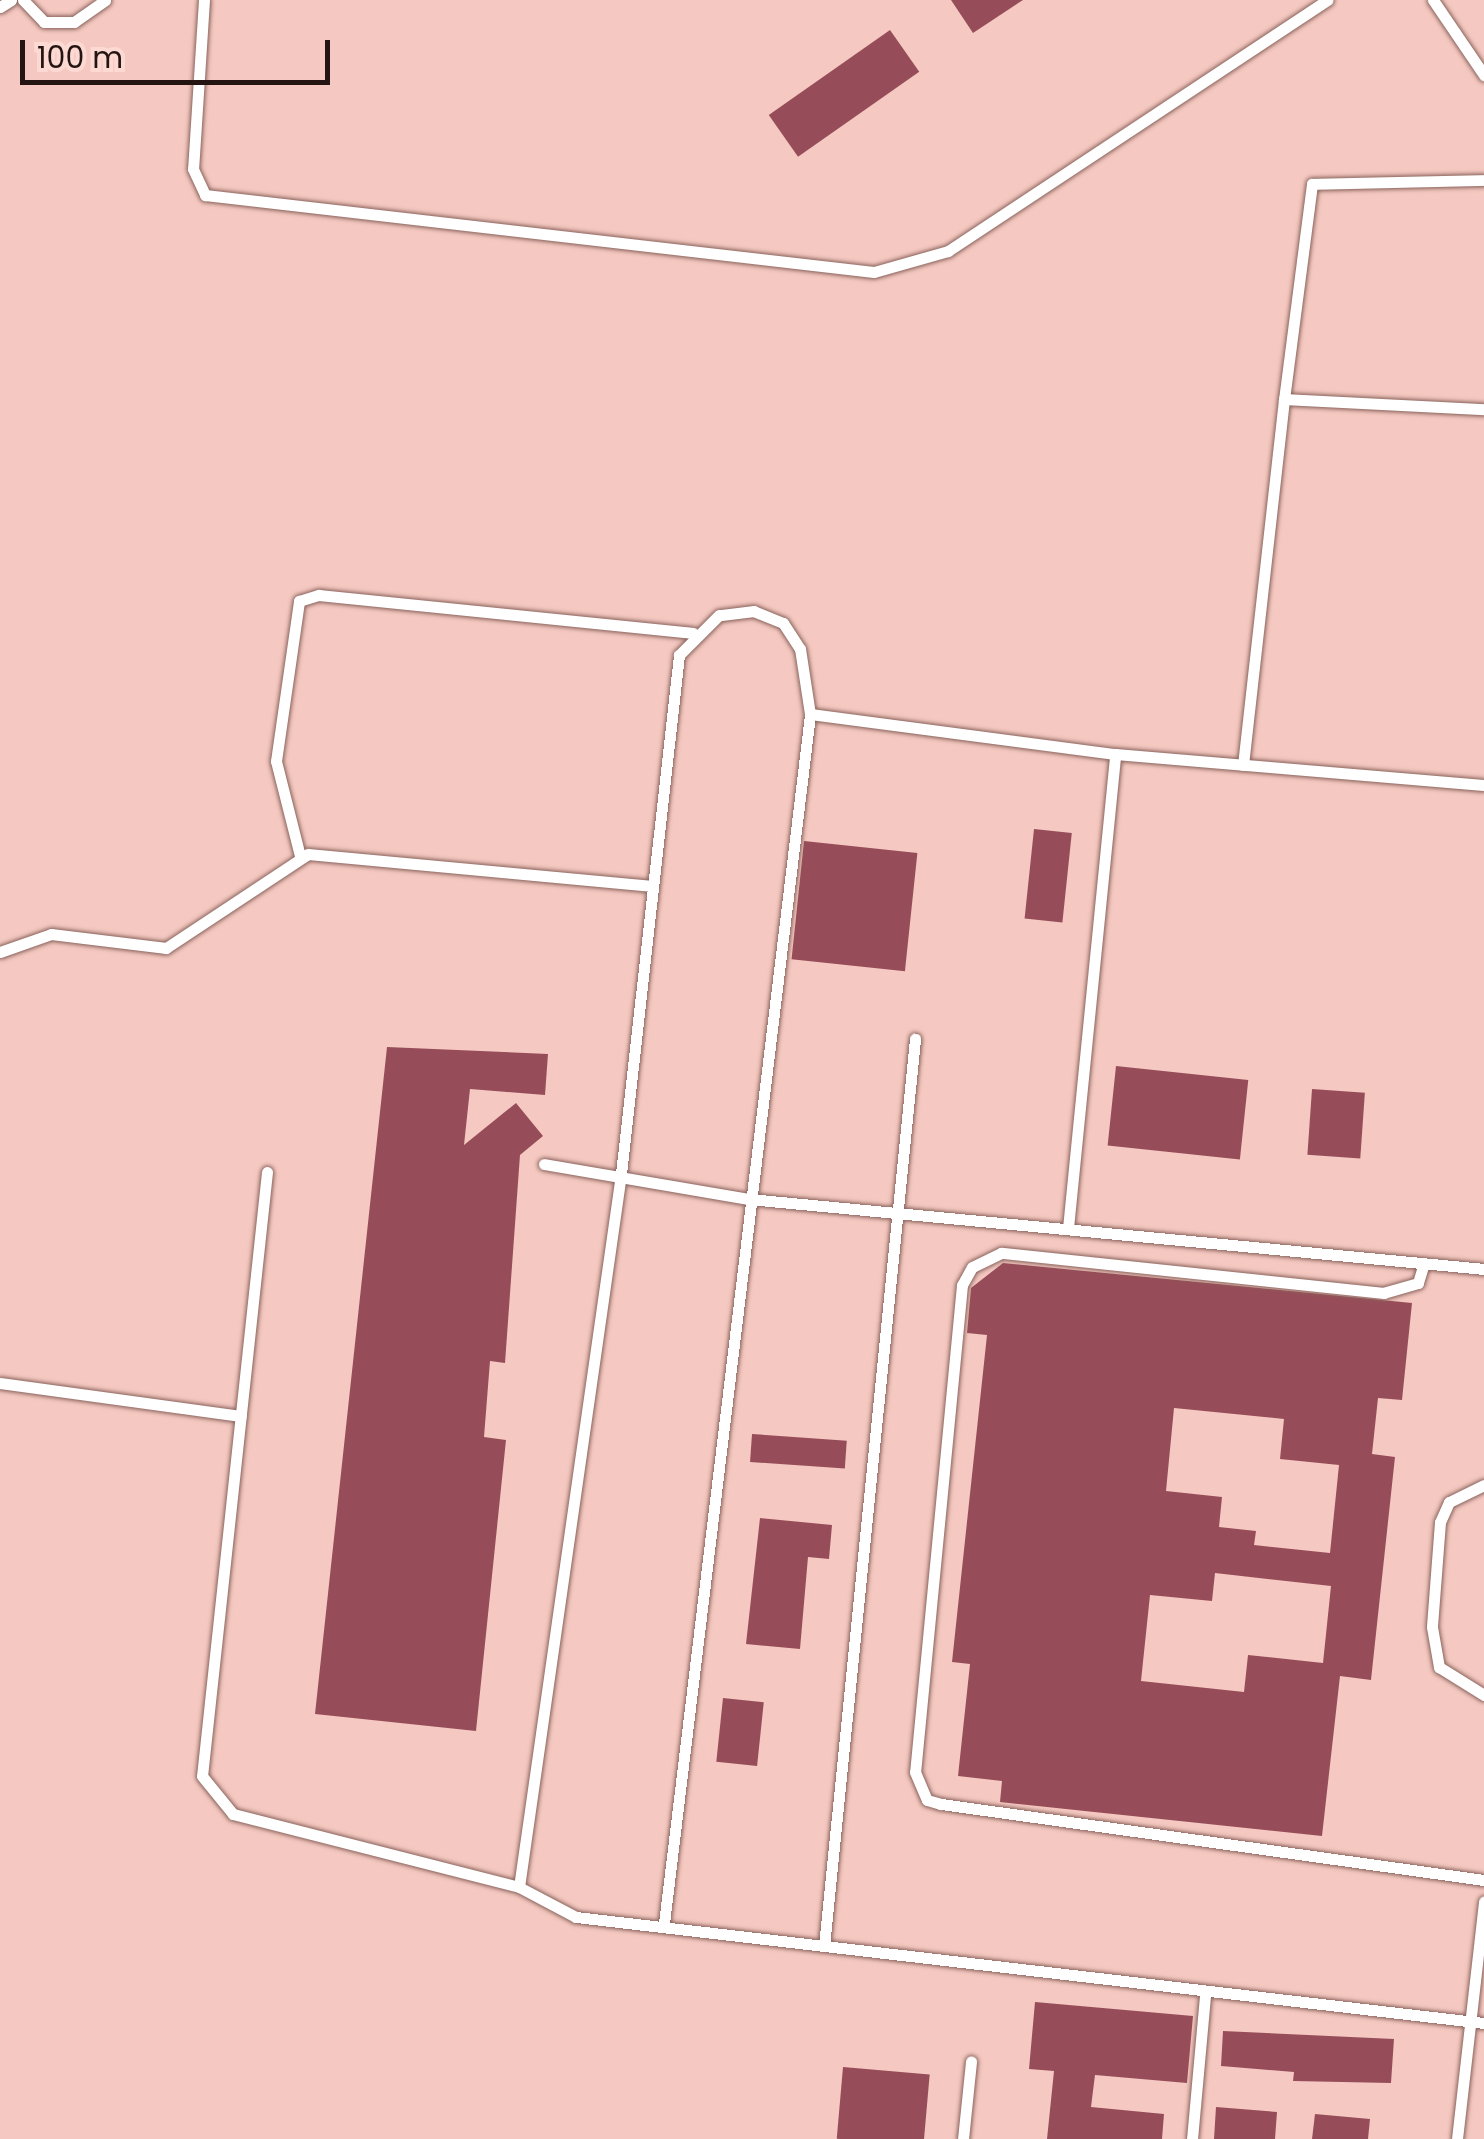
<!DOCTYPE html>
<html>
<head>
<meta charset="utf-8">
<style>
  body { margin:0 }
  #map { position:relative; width:1484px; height:2139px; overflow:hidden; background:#f5c9c1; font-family:Poppins,sans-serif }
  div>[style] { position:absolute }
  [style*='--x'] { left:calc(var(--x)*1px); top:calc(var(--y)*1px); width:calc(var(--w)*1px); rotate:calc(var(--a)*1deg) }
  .building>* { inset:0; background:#974d59; transform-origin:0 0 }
  .roads { filter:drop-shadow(0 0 2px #89635c) drop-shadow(0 0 2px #89635c) }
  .service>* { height:11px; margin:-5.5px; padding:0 5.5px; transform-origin:5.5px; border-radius:5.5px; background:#fff }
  span { translate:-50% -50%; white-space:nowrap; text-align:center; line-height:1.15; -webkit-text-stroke:10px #fcd9d2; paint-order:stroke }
  .scale { position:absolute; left:20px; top:40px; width:310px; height:45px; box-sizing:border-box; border:5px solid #241512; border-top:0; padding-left:12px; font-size:30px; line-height:35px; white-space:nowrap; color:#241512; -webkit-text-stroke:8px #fcd9d2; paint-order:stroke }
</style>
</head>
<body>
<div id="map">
  <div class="building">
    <i style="clip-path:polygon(951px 0,1023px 0,973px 33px)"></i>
    <i style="left:890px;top:30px;width:51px;height:148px;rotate:55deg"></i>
    <i style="left:1034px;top:829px;width:38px;height:90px;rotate:6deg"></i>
    <i style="left:804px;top:841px;width:114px;height:119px;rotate:6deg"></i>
    <i style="clip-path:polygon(387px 1047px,548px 1054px,545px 1095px,470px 1089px,464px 1145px,516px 1103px,543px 1136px,520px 1155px,505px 1363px,490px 1361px,484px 1437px,506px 1440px,476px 1731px,315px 1714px)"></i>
    <i style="left:1116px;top:1066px;width:133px;height:80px;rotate:6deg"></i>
    <i style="left:1312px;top:1089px;width:53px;height:66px;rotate:4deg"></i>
    <i style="clip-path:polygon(evenodd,1003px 1263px,1412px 1303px,1402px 1400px,1378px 1398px,1372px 1454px,1395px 1457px,1371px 1680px,1340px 1676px,1322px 1836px,1000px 1802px,1002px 1781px,958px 1776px,970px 1664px,952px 1662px,987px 1335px,967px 1333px,971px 1288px,1003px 1263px,1174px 1408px,1284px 1419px,1280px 1459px,1339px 1465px,1330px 1553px,1254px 1545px,1256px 1531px,1219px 1527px,1222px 1497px,1166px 1491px,1174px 1408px,1003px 1263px,1215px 1573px,1331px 1586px,1323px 1663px,1248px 1655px,1244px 1692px,1141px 1681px,1150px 1595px,1212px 1601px,1215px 1573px)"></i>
    <i style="left:752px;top:1434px;width:95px;height:28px;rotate:4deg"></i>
    <i style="clip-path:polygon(760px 1518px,832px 1525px,829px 1559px,808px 1557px,800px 1649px,746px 1644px)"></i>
    <i style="left:723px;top:1698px;width:41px;height:64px;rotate:6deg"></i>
    <i style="clip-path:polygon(1035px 2002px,1193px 2016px,1187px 2083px,1095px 2075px,1091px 2107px,1164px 2114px,1162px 2139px,1047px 2139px,1054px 2071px,1029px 2069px)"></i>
    <i style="clip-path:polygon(1223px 2031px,1394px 2039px,1391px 2083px,1293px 2081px,1294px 2072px,1221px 2066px)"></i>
    <i style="left:843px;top:2067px;width:87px;height:72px;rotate:5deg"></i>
    <i style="clip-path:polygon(1216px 2107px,1277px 2112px,1275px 2139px,1214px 2139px)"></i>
    <i style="clip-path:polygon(1315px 2114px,1370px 2119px,1368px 2139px,1312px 2139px)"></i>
  </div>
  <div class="roads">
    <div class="service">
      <i style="--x:23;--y:0;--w:30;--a:46"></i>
      <i style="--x:44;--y:22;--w:30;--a:0"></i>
      <i style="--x:74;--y:22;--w:38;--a:-35"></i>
      <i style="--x:204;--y:0;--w:169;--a:93.7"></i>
      <i style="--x:193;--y:169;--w:29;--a:65"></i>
      <i style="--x:205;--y:195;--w:673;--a:6.57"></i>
      <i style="--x:874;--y:272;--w:77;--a:-15.8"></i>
      <i style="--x:948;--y:251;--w:455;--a:-33.5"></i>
      <i style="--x:1433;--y:0;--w:91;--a:55.8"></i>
      <i style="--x:0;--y:7;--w:13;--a:-32"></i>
      <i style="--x:1484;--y:180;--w:172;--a:178.7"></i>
      <i style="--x:1312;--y:184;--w:217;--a:97.4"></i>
      <i style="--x:1284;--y:399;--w:200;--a:2.9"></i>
      <i style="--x:810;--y:714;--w:66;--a:-98.7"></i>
      <i style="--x:800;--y:649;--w:31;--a:-123"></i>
      <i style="--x:783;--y:623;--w:31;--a:-158"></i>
      <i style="--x:754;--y:611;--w:35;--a:173"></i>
      <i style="--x:719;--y:615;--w:57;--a:135"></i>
      <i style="--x:679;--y:655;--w:522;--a:96.38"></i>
      <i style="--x:621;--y:1174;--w:720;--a:98.14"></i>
      <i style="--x:519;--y:1887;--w:64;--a:27.8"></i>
      <i style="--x:576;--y:1917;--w:914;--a:6.66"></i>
      <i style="--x:1243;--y:765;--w:368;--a:-83.6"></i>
      <i style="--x:300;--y:856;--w:98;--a:-104.2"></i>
      <i style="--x:276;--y:761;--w:162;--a:-81.8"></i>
      <i style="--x:299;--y:601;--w:21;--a:-17"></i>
      <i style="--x:319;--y:595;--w:376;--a:5.8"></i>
      <i style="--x:0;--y:952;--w:54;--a:-19.4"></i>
      <i style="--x:51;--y:934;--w:116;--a:6.9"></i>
      <i style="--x:166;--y:948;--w:170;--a:-33.5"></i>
      <i style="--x:308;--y:854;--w:346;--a:5.3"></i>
      <i style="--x:544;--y:1164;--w:208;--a:9.7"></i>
      <i style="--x:749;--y:1199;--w:738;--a:5.44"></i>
      <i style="--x:267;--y:1172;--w:607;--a:96.14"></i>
      <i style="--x:202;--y:1776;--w:49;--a:50.8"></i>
      <i style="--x:233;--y:1814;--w:295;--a:14.3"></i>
      <i style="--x:1068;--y:1228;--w:476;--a:-84.3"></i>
      <i style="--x:1424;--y:1263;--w:21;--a:107"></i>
      <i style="--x:1418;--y:1283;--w:35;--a:164"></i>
      <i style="--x:1384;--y:1293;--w:385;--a:-174"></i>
      <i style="--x:1001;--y:1253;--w:32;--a:154"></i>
      <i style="--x:972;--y:1267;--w:21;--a:119"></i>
      <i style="--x:962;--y:1285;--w:489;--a:95.5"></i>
      <i style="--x:915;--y:1772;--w:30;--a:67"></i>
      <i style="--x:927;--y:1800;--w:15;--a:16"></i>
      <i style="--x:941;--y:1804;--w:548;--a:7.97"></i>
      <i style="--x:0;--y:1383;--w:243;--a:7.8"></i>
      <i style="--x:1484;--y:1485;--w:39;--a:154"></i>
      <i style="--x:1449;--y:1502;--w:22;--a:114"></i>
      <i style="--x:1440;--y:1522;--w:105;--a:94.4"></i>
      <i style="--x:1432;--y:1627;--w:41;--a:80.1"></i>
      <i style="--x:1439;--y:1667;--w:53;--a:31.9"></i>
      <i style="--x:664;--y:1923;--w:1218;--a:-83.11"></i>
      <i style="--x:810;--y:714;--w:308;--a:7.5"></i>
      <i style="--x:1115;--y:754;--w:370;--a:4.8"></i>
      <i style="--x:824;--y:1946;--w:912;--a:-84.27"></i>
      <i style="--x:963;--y:2139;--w:78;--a:-84.1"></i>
      <i style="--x:1192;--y:2139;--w:145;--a:-84.8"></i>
      <i style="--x:1457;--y:2139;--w:239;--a:-83.5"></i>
    </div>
  </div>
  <div class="scale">100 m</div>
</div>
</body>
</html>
